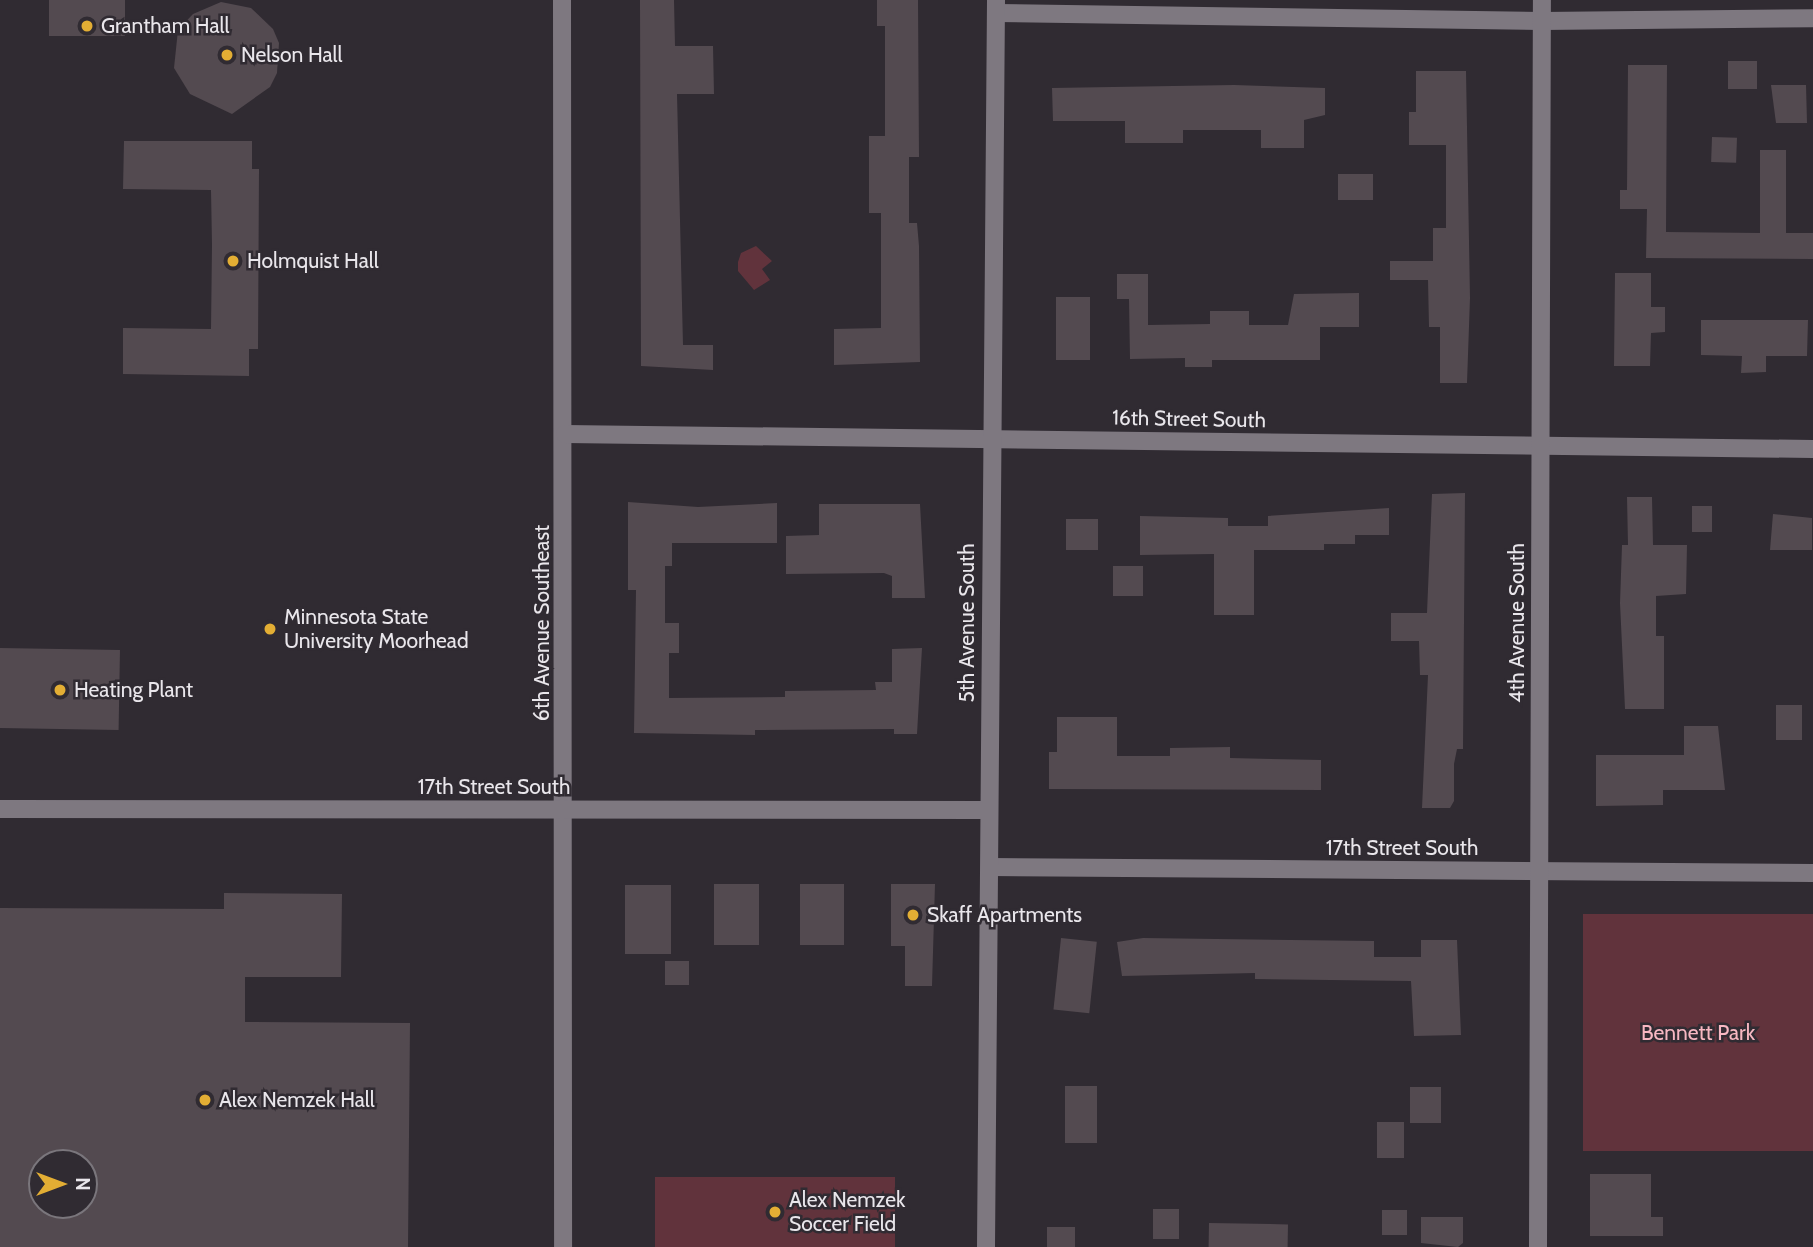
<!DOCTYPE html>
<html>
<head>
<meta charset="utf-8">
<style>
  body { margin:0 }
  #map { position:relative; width:1813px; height:1247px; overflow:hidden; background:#302b32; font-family:Cabin,sans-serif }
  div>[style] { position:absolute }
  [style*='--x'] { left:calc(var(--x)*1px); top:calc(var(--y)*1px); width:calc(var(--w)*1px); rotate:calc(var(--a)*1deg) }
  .green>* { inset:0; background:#61333c; transform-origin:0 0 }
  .building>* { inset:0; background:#534a50; transform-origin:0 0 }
  .minor>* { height:18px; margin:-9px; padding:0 9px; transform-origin:9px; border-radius:9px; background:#7e7880 }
  .dots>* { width:19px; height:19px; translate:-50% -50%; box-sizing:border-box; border:4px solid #302b32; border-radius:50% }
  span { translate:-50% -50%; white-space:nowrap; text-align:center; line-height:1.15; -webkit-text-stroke:5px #302b32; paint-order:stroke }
  .poi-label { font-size:21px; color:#e9e6eb }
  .left { translate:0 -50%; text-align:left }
  .street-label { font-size:21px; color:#e9e6eb }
  .park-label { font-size:21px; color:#f7b7c2 }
  .north { position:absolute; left:28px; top:1149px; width:70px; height:70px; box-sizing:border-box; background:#302b32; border:2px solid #7a767c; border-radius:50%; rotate:90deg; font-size:19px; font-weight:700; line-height:28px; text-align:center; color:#e9e6eb }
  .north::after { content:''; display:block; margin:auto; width:24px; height:32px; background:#e3ae34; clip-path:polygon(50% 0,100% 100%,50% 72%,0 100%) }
</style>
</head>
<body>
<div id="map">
  <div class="green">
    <i style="clip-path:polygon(756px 246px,772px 261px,762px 269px,770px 280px,754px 290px,738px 271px,738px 262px,741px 253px)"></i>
    <i style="left:1583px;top:914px;width:230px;height:237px"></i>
    <i style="left:655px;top:1177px;width:240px;height:70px"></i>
  </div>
  <div class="building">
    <i style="left:49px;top:0;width:76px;height:36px"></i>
    <i style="clip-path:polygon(640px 0,674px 0,675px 46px,713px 46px,714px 94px,677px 94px,683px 345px,713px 345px,713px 370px,641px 366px)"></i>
    <i style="clip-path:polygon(877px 0,918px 0,919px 157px,909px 157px,909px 223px,917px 223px,919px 246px,920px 362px,834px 365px,834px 329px,881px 328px,881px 213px,869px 213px,869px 136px,885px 136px,885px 26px,877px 26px)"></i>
    <i style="clip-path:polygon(221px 2px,251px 8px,273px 29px,279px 43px,277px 73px,270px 87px,232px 114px,190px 94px,174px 68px,178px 30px,193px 14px)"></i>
    <i style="left:1728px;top:61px;width:29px;height:28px"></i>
    <i style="clip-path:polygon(1628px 65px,1667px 65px,1666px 232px,1760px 233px,1760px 150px,1786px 150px,1786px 233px,1813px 233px,1813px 259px,1646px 258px,1647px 209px,1620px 209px,1620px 190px,1627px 190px)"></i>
    <i style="clip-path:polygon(1416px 71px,1466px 71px,1470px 298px,1467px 383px,1440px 383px,1440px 327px,1429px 327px,1428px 280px,1390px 280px,1390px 261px,1433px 261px,1433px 228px,1446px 228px,1446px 145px,1409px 145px,1409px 112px,1416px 112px)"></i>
    <i style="clip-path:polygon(1234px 85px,1325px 88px,1325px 115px,1304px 120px,1304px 148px,1261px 148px,1261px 130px,1183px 130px,1183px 143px,1125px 143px,1125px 121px,1053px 121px,1052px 88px)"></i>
    <i style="clip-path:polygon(1771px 85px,1806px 85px,1807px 123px,1776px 123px)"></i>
    <i style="left:1712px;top:137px;width:25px;height:25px;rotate:2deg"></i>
    <i style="clip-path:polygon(124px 141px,252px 141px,252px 169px,259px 169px,258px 349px,249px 349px,249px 376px,123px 374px,123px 328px,211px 329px,212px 245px,211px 190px,123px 189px)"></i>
    <i style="left:1338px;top:174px;width:35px;height:26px"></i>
    <i style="clip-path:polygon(1615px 273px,1651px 273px,1651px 307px,1665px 307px,1665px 332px,1651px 333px,1650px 366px,1614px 366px)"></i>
    <i style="clip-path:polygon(1117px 274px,1148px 274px,1148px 325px,1210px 324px,1210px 311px,1249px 311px,1249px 325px,1288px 325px,1294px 294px,1359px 293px,1359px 327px,1320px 327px,1320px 360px,1212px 360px,1212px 367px,1185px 367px,1185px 358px,1130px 359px,1129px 299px,1117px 299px)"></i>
    <i style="left:1056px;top:297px;width:34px;height:63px"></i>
    <i style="clip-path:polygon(1701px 320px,1808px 320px,1807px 356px,1766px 356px,1766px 372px,1741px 373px,1742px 356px,1701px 355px)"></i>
    <i style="clip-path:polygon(1465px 493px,1463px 749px,1457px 749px,1454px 764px,1454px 801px,1450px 808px,1422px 808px,1428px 675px,1420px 675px,1419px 641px,1391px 641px,1391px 613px,1427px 613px,1432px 494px)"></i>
    <i style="clip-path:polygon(1627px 497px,1652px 497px,1653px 545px,1687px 545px,1686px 594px,1656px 596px,1656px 636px,1664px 636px,1664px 709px,1625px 709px,1620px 603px,1622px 545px,1628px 545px)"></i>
    <i style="clip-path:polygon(628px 502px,698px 507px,777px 503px,777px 543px,672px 543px,672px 566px,665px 566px,665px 623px,679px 623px,679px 653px,669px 653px,669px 698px,785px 697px,785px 691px,876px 690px,875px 682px,892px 682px,892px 649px,922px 648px,917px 734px,894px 734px,894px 729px,755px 730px,755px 735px,634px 733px,636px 590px,628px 590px)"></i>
    <i style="clip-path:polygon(819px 504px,920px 504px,925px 598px,892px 598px,892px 576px,884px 573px,786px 574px,786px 536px,819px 535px)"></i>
    <i style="left:1692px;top:506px;width:20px;height:26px"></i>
    <i style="clip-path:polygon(1389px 508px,1389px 535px,1355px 535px,1355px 544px,1324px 544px,1324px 550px,1254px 550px,1254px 615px,1214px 615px,1214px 554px,1140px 555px,1140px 516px,1228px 518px,1228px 526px,1268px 526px,1268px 516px)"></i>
    <i style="clip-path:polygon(1773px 514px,1812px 518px,1812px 550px,1770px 550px)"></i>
    <i style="left:1066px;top:519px;width:32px;height:31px"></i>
    <i style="left:1113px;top:566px;width:30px;height:30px"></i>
    <i style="left:0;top:648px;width:120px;height:80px;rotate:1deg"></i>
    <i style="left:1776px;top:705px;width:26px;height:35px"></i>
    <i style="clip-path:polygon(1057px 717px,1117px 717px,1117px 756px,1170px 756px,1170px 748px,1230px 747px,1230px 758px,1321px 760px,1321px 790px,1049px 789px,1049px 752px,1057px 752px)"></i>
    <i style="clip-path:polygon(1684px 726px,1718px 726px,1725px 790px,1663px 790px,1663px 805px,1596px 806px,1596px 755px,1684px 755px)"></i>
    <i style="left:714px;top:884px;width:45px;height:61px"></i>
    <i style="left:800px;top:884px;width:44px;height:61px"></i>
    <i style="clip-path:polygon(891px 884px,935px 884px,932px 986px,905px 986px,905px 946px,891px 946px)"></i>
    <i style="left:625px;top:885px;width:46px;height:69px"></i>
    <i style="clip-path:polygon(evenodd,224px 893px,342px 894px,341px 977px,245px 977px,245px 1022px,410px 1023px,408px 1247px,0 1247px,0 908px,224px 909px,224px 893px,42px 1163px,84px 1163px,84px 1205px,42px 1205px,42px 1163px)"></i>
    <i style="left:1061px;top:938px;width:36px;height:72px;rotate:6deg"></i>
    <i style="clip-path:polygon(1143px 938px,1374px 941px,1374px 957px,1421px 957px,1421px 940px,1457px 940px,1461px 1035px,1414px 1036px,1411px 981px,1255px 979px,1255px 973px,1122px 976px,1117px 942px)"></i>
    <i style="left:665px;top:961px;width:24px;height:24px"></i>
    <i style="left:1065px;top:1086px;width:32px;height:57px"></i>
    <i style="left:1410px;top:1087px;width:31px;height:36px"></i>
    <i style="left:1377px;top:1122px;width:27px;height:36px"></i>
    <i style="clip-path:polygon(1590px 1174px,1651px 1174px,1651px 1217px,1663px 1217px,1663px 1236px,1590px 1236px)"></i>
    <i style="left:1153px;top:1209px;width:26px;height:30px"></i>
    <i style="left:1382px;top:1210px;width:25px;height:25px"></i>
    <i style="clip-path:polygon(1421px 1217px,1463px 1217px,1463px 1243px,1458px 1247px,1421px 1243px)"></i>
    <i style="left:1209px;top:1223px;width:79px;height:24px;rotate:1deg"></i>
    <i style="left:1047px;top:1227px;width:28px;height:20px"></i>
  </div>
  <div class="minor">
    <i style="--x:562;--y:0;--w:1247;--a:89.95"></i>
    <i style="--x:996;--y:13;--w:546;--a:0.84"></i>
    <i style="--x:1542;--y:21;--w:271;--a:-0.6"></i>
    <i style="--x:565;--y:434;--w:1248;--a:0.69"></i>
    <i style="--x:0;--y:809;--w:988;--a:0.06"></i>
    <i style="--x:990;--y:867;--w:823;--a:0.42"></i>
    <i style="--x:986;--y:1247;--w:1247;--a:-89.54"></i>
    <i style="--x:1538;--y:1247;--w:1247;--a:-89.82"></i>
  </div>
  <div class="dots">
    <i style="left:87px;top:26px;background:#e3ae34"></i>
    <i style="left:227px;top:55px;background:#e3ae34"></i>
    <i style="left:233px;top:261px;background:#e3ae34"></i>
    <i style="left:270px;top:629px;background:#e3ae34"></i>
    <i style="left:60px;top:690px;background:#e3ae34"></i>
    <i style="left:913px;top:915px;background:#e3ae34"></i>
    <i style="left:205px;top:1100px;background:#e3ae34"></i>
    <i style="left:775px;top:1212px;background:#e3ae34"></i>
  </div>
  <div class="poi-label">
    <span class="left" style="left:101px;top:26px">Grantham Hall</span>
    <span class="left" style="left:241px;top:55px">Nelson Hall</span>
    <span class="left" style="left:247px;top:261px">Holmquist Hall</span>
    <span class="left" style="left:284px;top:629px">Minnesota State<br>University Moorhead</span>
    <span class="left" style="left:74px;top:690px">Heating Plant</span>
    <span class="left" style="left:927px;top:915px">Skaff Apartments</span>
    <span class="left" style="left:219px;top:1100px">Alex Nemzek Hall</span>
    <span class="left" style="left:789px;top:1212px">Alex Nemzek<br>Soccer Field</span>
  </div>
  <div class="street-label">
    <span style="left:1189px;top:419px;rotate:1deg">16th Street South</span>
    <span style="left:542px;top:623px;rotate:-90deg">6th Avenue Southeast</span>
    <span style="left:967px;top:623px;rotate:-90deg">5th Avenue South</span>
    <span style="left:1517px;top:623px;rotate:-90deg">4th Avenue South</span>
    <span style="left:494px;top:787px">17th Street South</span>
    <span style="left:1402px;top:848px">17th Street South</span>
  </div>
  <div class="park-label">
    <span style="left:1698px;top:1033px">Bennett Park</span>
  </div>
  <div class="north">N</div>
</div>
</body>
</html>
